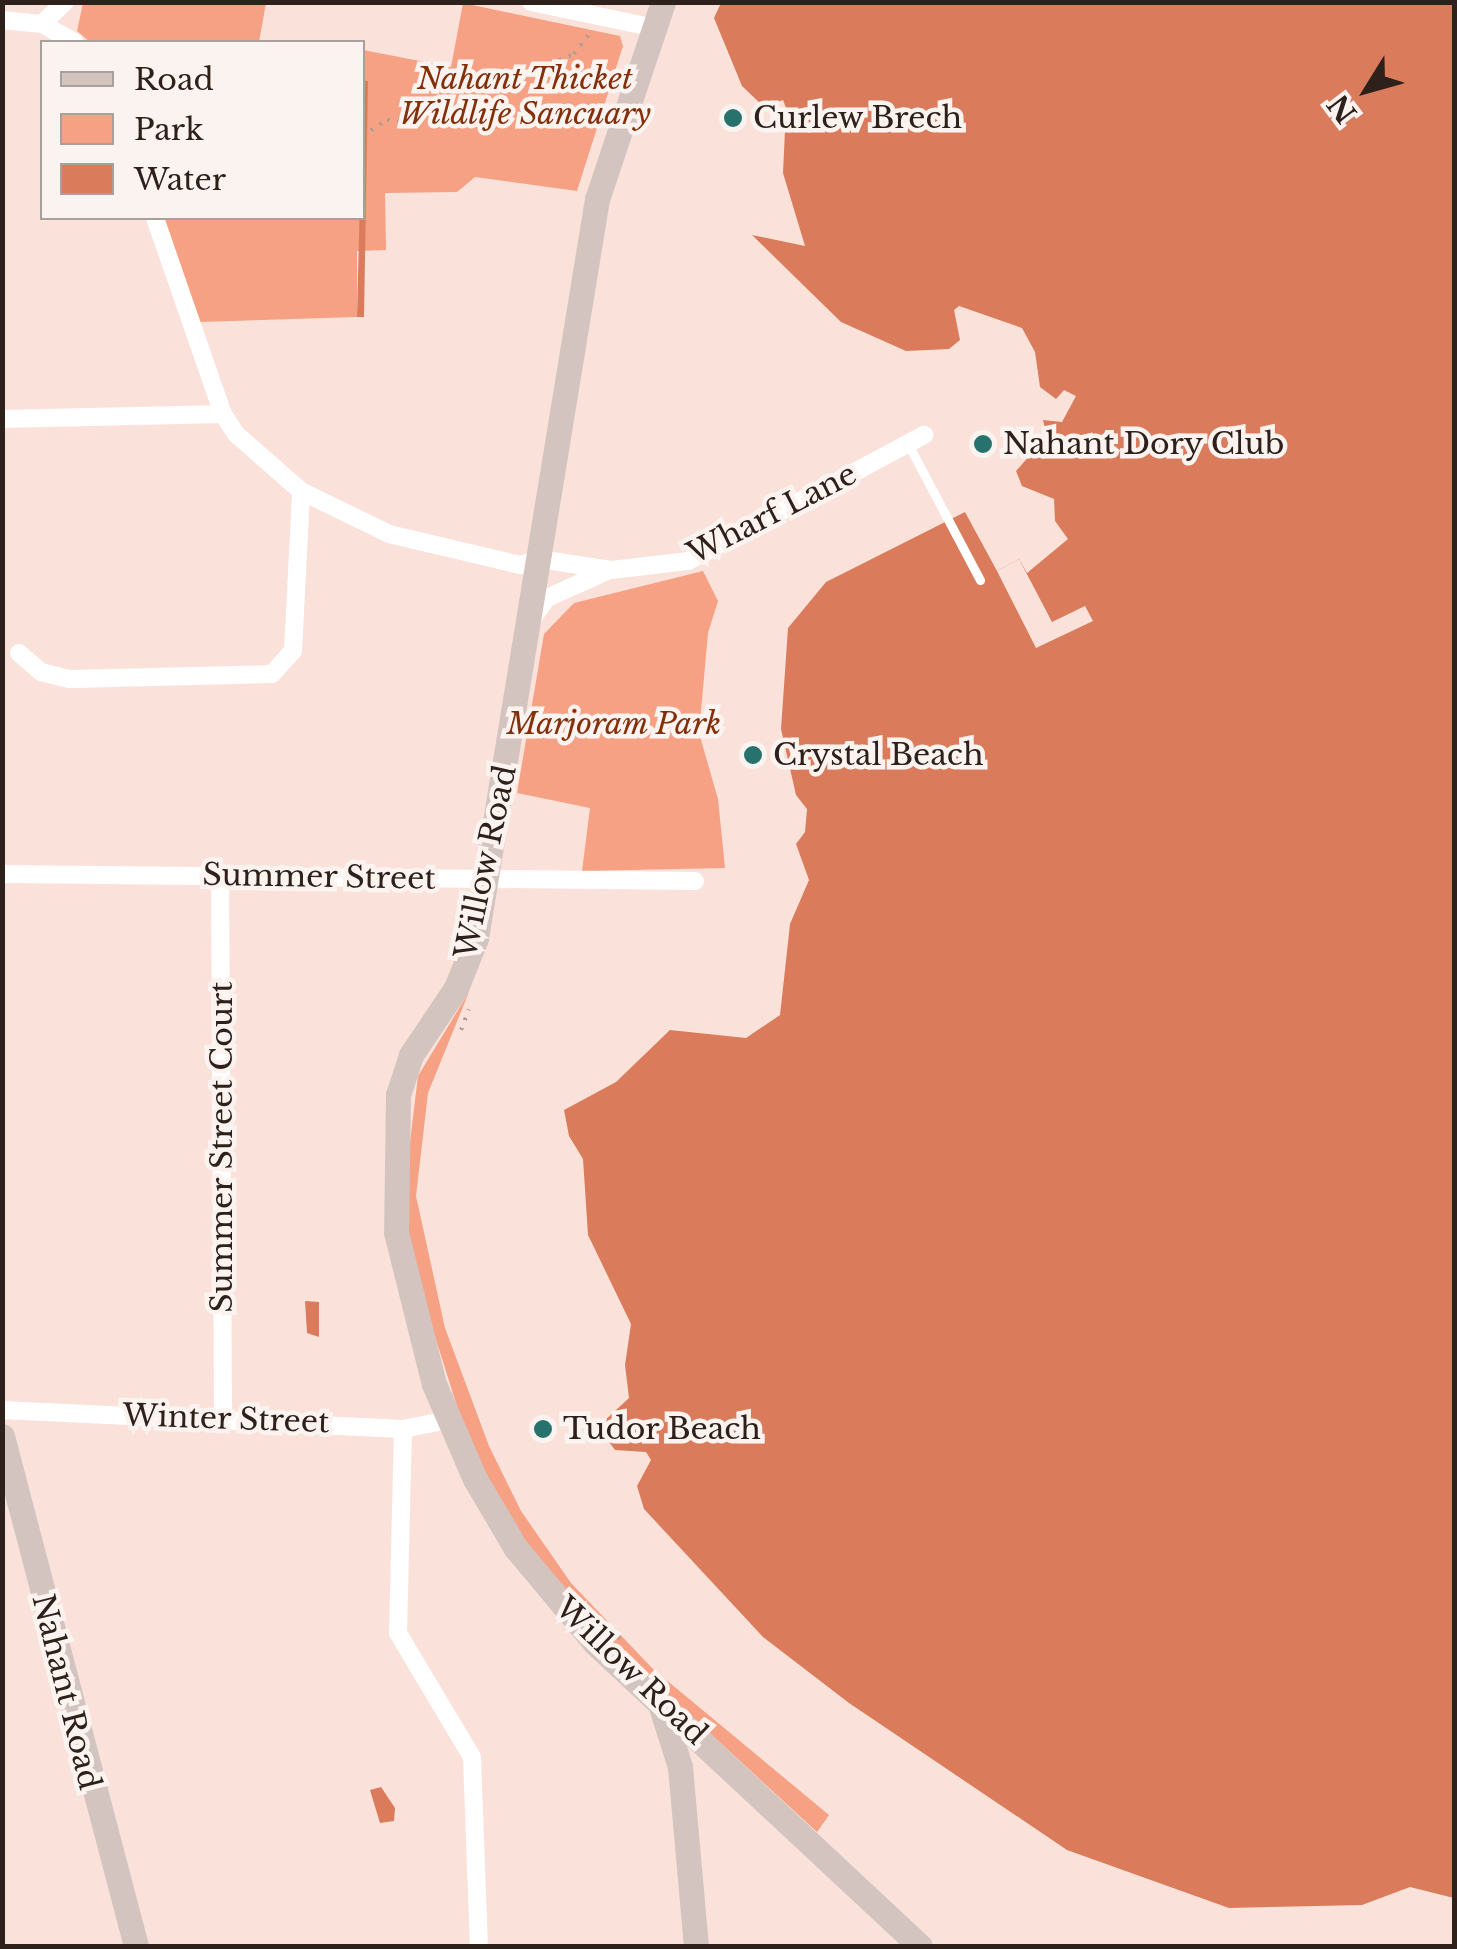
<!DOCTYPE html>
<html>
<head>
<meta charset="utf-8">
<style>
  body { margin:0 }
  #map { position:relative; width:1457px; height:1949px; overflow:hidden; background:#fae2da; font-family:"Libre Baskerville",serif }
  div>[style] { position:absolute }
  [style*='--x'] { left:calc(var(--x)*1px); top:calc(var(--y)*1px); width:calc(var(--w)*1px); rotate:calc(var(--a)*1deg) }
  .green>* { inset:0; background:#f6a183 }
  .water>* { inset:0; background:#da7c5b }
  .pier>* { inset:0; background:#fae2da }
  .path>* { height:4px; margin-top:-2px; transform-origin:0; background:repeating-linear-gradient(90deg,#b19d96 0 2.5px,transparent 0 10.5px) }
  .lane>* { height:9px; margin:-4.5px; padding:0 4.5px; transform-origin:4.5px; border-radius:4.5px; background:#fff }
  .street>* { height:18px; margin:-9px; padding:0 9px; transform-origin:9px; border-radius:9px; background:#fff }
  .secondary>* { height:25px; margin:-12.5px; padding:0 12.5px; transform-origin:12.5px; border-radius:12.5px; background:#d3c4c0 }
  .dots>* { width:28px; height:28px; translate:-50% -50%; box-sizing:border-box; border:5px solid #fbf3f0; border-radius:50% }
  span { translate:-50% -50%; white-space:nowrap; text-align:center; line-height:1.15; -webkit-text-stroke:9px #fbf3f0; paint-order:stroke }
  .park-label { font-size:30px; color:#842f0a; font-style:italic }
  .poi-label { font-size:30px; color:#2e201b }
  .left { translate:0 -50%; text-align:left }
  .street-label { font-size:30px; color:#2e201b }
  .frame { position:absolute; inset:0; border:5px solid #2e201b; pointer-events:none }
  .legend { position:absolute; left:40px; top:40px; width:325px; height:180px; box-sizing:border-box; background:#fbf3f0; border:2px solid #a99f9b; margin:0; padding:12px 18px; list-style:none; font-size:30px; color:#2e201b }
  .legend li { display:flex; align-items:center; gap:20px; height:50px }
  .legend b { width:50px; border:2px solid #a99f9b }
  .north { position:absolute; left:1317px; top:40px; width:100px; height:100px; -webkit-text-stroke:8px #fbf3f0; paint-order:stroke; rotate:233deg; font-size:28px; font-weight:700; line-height:40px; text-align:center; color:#2e201b }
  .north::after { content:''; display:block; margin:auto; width:35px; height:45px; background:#2e201b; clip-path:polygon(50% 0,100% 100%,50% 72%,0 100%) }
</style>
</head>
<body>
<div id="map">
  <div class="green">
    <i style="clip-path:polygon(83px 3px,83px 2px,266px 3px,259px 42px,90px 42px,77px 31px)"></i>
    <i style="clip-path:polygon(463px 3px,620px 36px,623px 46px,577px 191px,475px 177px,457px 192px,385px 193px,386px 250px,357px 251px,357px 317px,199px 322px,164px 218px,362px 218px,363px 50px,451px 67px)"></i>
    <i style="clip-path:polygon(703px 571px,718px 601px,708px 633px,699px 733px,718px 799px,725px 868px,582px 871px,590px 808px,517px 793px,544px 634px,574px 603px)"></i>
    <i style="clip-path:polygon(469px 992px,428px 1093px,416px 1196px,445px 1328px,489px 1446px,521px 1511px,571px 1583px,653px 1669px,829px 1815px,817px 1832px,581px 1614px,522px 1542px,468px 1441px,409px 1254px,404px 1192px,418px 1076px)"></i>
  </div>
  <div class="water">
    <i style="clip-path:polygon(721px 3px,1454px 3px,1454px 1898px,1410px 1887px,1362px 1905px,1229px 1908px,1067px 1850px,849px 1703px,763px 1637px,644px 1509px,637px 1486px,651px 1460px,646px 1452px,615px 1450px,604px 1435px,602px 1423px,629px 1398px,625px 1365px,631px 1324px,588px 1235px,583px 1159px,569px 1136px,564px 1110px,616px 1082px,670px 1030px,746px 1038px,780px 1015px,790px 924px,809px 880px,796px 844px,805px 832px,807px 809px,796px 795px,781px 729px,788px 628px,826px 582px,965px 512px,997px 571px,1019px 559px,1027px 573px,1068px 539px,1055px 521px,1054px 499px,1022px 486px,1016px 471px,1047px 436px,1043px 420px,1062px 422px,1076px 396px,1064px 390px,1056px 399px,1040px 387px,1035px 352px,1022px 328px,959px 306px,954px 310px,960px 340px,949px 349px,906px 351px,841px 322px,752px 235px,805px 246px,783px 173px,786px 108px,783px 100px,764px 107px,742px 86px,714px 18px)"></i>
    <i style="clip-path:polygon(363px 81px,368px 81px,364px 317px,357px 317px)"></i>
    <i style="clip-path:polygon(305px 1301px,319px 1302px,319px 1337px,307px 1333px)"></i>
    <i style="clip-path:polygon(381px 1787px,395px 1808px,394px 1821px,380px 1823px,370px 1790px)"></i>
  </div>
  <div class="pier">
    <i style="clip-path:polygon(1019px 559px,1052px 622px,1085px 606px,1093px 621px,1036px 648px,997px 571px)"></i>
  </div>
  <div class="path">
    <i style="--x:362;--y:136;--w:30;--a:-33"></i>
    <i style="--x:387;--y:120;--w:93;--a:1.2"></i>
    <i style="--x:480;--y:122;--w:61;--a:-49"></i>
    <i style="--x:520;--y:76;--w:58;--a:-22.2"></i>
    <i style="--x:574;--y:54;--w:26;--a:-53"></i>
    <i style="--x:461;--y:1030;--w:22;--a:-69"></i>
    <i style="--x:618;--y:1638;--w:9;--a:6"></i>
  </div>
  <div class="lane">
    <i style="--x:908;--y:444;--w:154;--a:62.1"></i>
  </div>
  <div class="street">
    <i style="--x:531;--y:2;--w:127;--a:11.8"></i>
    <i style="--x:2;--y:20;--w:40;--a:5.7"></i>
    <i style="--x:42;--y:24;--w:37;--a:29"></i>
    <i style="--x:42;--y:24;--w:32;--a:-44"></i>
    <i style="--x:155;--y:218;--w:207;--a:70.9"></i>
    <i style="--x:223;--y:414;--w:24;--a:57"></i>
    <i style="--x:236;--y:434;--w:86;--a:41.2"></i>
    <i style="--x:301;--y:491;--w:98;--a:26"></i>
    <i style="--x:389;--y:534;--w:135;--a:13.3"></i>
    <i style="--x:520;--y:565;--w:20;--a:-18"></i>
    <i style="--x:539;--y:559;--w:74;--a:8.6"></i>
    <i style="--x:612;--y:570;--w:77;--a:-6.8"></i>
    <i style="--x:688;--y:561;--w:268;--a:-28.1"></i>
    <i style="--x:2;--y:419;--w:221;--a:-1.3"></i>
    <i style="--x:531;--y:620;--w:27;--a:-54"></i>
    <i style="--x:547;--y:598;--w:66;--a:-24.2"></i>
    <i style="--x:19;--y:653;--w:29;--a:41"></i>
    <i style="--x:41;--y:672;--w:30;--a:14"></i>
    <i style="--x:70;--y:679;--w:202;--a:-1.4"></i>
    <i style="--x:272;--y:674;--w:31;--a:-48"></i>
    <i style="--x:293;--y:651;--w:160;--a:-87.1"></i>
    <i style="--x:2;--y:874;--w:693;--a:0.58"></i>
    <i style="--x:220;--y:876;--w:542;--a:89.68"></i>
    <i style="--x:2;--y:1410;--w:401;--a:2.7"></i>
    <i style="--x:403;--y:1429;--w:46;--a:-11.3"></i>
    <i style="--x:403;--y:1429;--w:204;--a:91.4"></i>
    <i style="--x:398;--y:1633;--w:144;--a:59.2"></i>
    <i style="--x:472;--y:1757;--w:189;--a:87.9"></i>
  </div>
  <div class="secondary">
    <i style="--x:663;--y:2;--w:208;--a:108.5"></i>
    <i style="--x:597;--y:199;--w:749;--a:99.3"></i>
    <i style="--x:476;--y:938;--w:54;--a:111.8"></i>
    <i style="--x:456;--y:988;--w:81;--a:123.9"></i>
    <i style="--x:411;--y:1055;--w:42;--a:108"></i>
    <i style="--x:398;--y:1095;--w:137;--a:90.8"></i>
    <i style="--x:396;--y:1232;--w:157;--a:76"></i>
    <i style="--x:434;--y:1384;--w:103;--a:66.7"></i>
    <i style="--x:475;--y:1479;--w:79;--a:59.5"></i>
    <i style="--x:515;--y:1547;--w:125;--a:50.2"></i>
    <i style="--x:595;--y:1643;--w:444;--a:43"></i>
    <i style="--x:2;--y:1436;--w:527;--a:75.28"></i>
    <i style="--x:661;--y:1707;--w:63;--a:72.4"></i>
    <i style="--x:680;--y:1767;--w:180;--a:84.9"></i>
  </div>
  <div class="dots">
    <i style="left:733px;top:118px;background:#28726e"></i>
    <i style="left:983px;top:444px;background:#28726e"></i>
    <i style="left:753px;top:755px;background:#28726e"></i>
    <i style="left:543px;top:1429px;background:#28726e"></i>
  </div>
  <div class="park-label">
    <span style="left:525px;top:96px">Nahant Thicket<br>Wildlife Sancuary</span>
    <span style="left:614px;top:724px">Marjoram Park</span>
  </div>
  <div class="poi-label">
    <span class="left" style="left:753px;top:118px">Curlew Brech</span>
    <span class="left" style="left:1003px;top:444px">Nahant Dory Club</span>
    <span class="left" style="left:773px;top:755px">Crystal Beach</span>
    <span class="left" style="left:563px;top:1429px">Tudor Beach</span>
  </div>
  <div class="street-label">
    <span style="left:772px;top:514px;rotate:-27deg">Wharf Lane</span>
    <span style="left:486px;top:862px;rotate:-78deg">Willow Road</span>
    <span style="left:319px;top:877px;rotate:1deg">Summer Street</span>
    <span style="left:222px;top:1147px;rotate:-90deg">Summer Street Court</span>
    <span style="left:226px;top:1419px;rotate:2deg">Winter Street</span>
    <span style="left:631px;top:1671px;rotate:44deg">Willow Road</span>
    <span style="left:66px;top:1692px;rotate:76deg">Nahant Road</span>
  </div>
  <div class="frame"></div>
  <ul class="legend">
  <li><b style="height:12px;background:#d3c4c0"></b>Road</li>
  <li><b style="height:28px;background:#f6a183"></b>Park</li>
  <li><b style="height:28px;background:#da7c5b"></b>Water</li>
  </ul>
  <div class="north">N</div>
</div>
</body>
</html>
